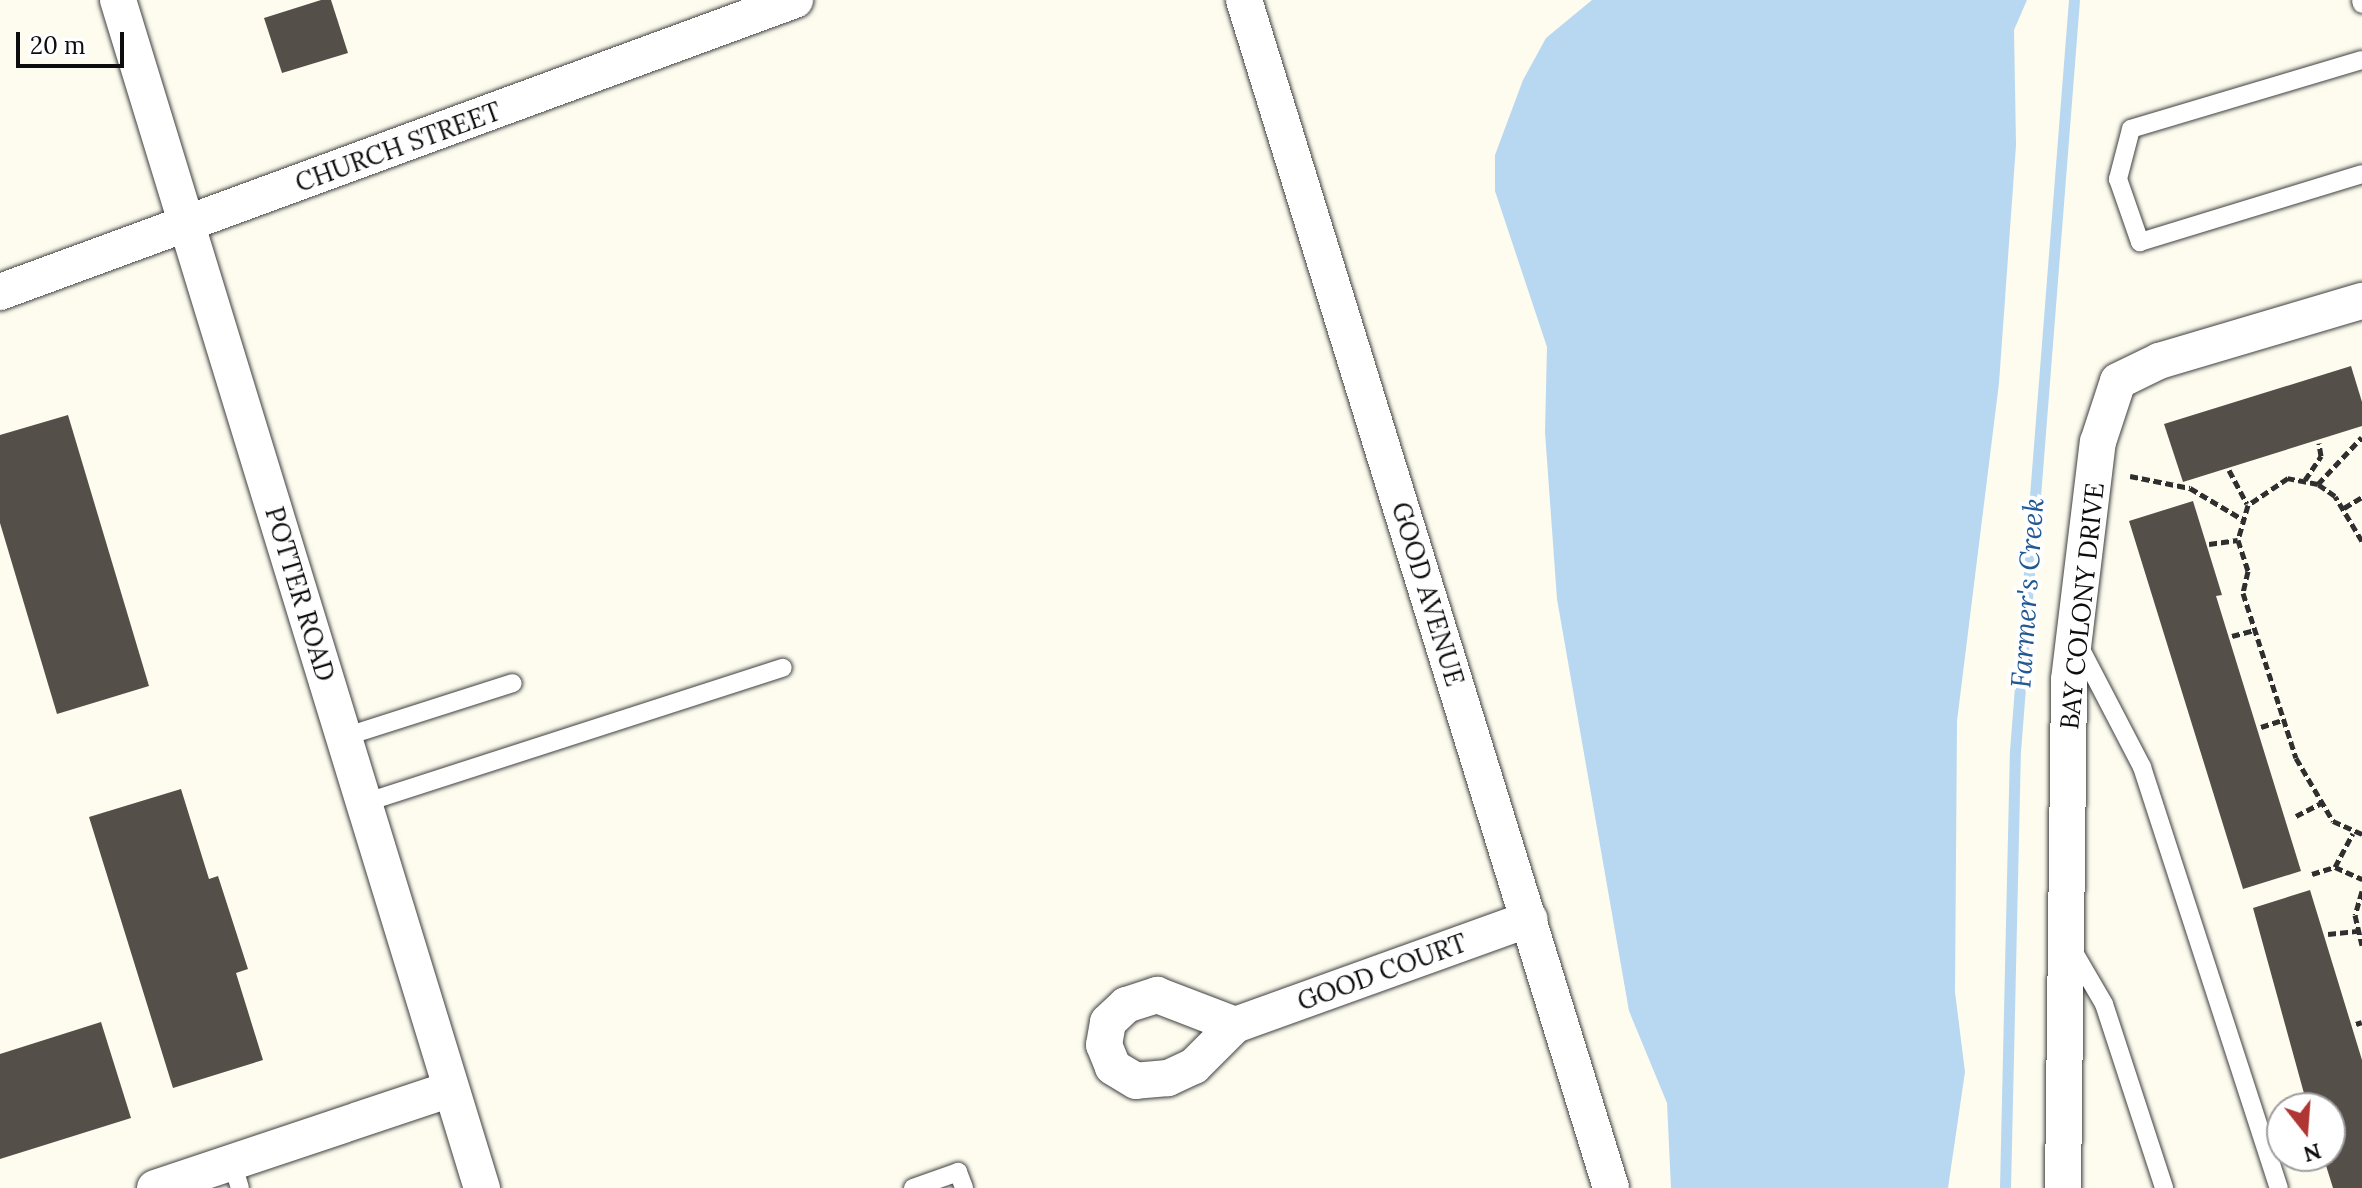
<!DOCTYPE html>
<html>
<head>
<meta charset="utf-8">
<style>
  body { margin:0 }
  #map { position:relative; width:2362px; height:1188px; overflow:hidden; background:#fdfcef; font-family:Lora,serif }
  div>[style] { position:absolute }
  [style*='--x'] { left:calc(var(--x)*1px); top:calc(var(--y)*1px); width:calc(var(--w)*1px); rotate:calc(var(--a)*1deg) }
  .water>* { inset:0; background:#b8d7f0 }
  .stream>* { height:11px; margin:-5.5px; padding:0 5.5px; transform-origin:5.5px; border-radius:5.5px; background:#b8d7f0 }
  .building>* { inset:0; background:#554f4a }
  .path>* { height:5px; margin-top:-2.5px; transform-origin:0; background:repeating-linear-gradient(90deg,#2f2f2f 0 8px,transparent 0 12px) }
  .roads { filter:drop-shadow(0 0 2px #404040) drop-shadow(0 0 2px #404040) }
  .lane>* { height:18px; margin:-9px; padding:0 9px; transform-origin:9px; border-radius:9px; background:#fff }
  .street>* { height:36px; margin:-18px; padding:0 18px; transform-origin:18px; border-radius:18px; background:#fff }
  span { translate:-50% -50%; white-space:nowrap; text-align:center; line-height:1.15; -webkit-text-stroke:8px #fff; paint-order:stroke }
  .street-label { font-size:26px; color:#0d0d0d }
  .water-label { font-size:28px; color:#225993; font-style:italic }
  .north { position:absolute; left:2266px; top:1092px; width:80px; height:80px; box-sizing:border-box; background:#fff; border:2px solid #9e9e9e; border-radius:50%; rotate:163deg; font-size:22px; font-weight:700; line-height:32px; text-align:center; color:#0d0d0d }
  .north::after { content:''; display:block; margin:auto; width:28px; height:36px; background:#af3632; clip-path:polygon(50% 0,100% 100%,50% 72%,0 100%) }
  .scale { position:absolute; left:16px; top:32px; width:108px; height:36px; box-sizing:border-box; border:4px solid #0d0d0d; border-top:0; padding-left:10px; font-size:24px; line-height:28px; white-space:nowrap; color:#0d0d0d; -webkit-text-stroke:6px #fff; paint-order:stroke }
</style>
</head>
<body>
<div id="map">
  <div class="water">
    <i style="clip-path:polygon(1592px 0,2027px 0,2014px 30px,2016px 145px,1999px 383px,1957px 721px,1955px 992px,1965px 1072px,1948px 1188px,1671px 1188px,1667px 1103px,1629px 1011px,1557px 599px,1545px 432px,1547px 347px,1495px 191px,1495px 155px,1523px 80px,1546px 38px)"></i>
  </div>
  <div class="stream">
    <i style="--x:2005;--y:1188;--w:437;--a:-88.7"></i>
    <i style="--x:2015;--y:751;--w:753;--a:-85.51"></i>
  </div>
  <div class="building">
    <i style="clip-path:polygon(321px 0,331px 0,348px 53px,282px 73px,264px 18px)"></i>
    <i style="clip-path:polygon(2351px 366px,2362px 402px,2362px 426px,2183px 482px,2164px 424px)"></i>
    <i style="clip-path:polygon(68px 415px,149px 686px,57px 714px,0 523px,0 435px)"></i>
    <i style="clip-path:polygon(2193px 501px,2222px 595px,2216px 596px,2301px 871px,2243px 889px,2129px 521px)"></i>
    <i style="clip-path:polygon(181px 789px,209px 879px,218px 876px,248px 969px,236px 973px,263px 1060px,173px 1088px,89px 817px)"></i>
    <i style="clip-path:polygon(2310px 890px,2362px 1060px,2362px 1188px,2333px 1188px,2323px 1156px,2330px 1156px,2330px 1108px,2308px 1108px,2253px 908px)"></i>
    <i style="clip-path:polygon(101px 1022px,131px 1118px,0 1159px,0 1054px)"></i>
  </div>
  <div class="path">
    <i style="--x:2229;--y:470;--w:38;--a:62"></i>
    <i style="--x:2130;--y:476;--w:61;--a:11.3"></i>
    <i style="--x:2190;--y:488;--w:61;--a:30.8"></i>
    <i style="--x:2305;--y:480;--w:29;--a:-56"></i>
    <i style="--x:2321;--y:456;--w:13;--a:-99"></i>
    <i style="--x:2318;--y:484;--w:64;--a:-46.9"></i>
    <i style="--x:2344;--y:508;--w:21;--a:-31"></i>
    <i style="--x:2362;--y:541;--w:52;--a:-121"></i>
    <i style="--x:2335;--y:496;--w:21;--a:-145"></i>
    <i style="--x:2318;--y:484;--w:31;--a:-169"></i>
    <i style="--x:2288;--y:478;--w:48;--a:146"></i>
    <i style="--x:2248;--y:505;--w:36;--a:106"></i>
    <i style="--x:2238;--y:540;--w:33;--a:72"></i>
    <i style="--x:2248;--y:571;--w:23;--a:103"></i>
    <i style="--x:2243;--y:593;--w:173;--a:72.2"></i>
    <i style="--x:2296;--y:758;--w:73;--a:59.6"></i>
    <i style="--x:2333;--y:821;--w:32;--a:24"></i>
    <i style="--x:2209;--y:544;--w:29;--a:-8"></i>
    <i style="--x:2232;--y:636;--w:23;--a:-15"></i>
    <i style="--x:2261;--y:727;--w:23;--a:-18"></i>
    <i style="--x:2296;--y:816;--w:28;--a:-27"></i>
    <i style="--x:2335;--y:867;--w:30;--a:24"></i>
    <i style="--x:2312;--y:874;--w:24;--a:-17"></i>
    <i style="--x:2335;--y:867;--w:38;--a:-62"></i>
    <i style="--x:2362;--y:891;--w:25;--a:106"></i>
    <i style="--x:2355;--y:915;--w:31;--a:77"></i>
    <i style="--x:2328;--y:934;--w:30;--a:-6"></i>
    <i style="--x:2356;--y:1024;--w:6;--a:-18"></i>
  </div>
  <div class="roads">
    <div class="lane">
      <i style="--x:2361;--y:0;--w:4;--a:76"></i>
      <i style="--x:2362;--y:60;--w:241;--a:163.4"></i>
      <i style="--x:2131;--y:129;--w:52;--a:104.6"></i>
      <i style="--x:2118;--y:179;--w:67;--a:70.8"></i>
      <i style="--x:2140;--y:242;--w:232;--a:-17"></i>
      <i style="--x:2078;--y:644;--w:139;--a:62.5"></i>
      <i style="--x:2142;--y:767;--w:443;--a:72"></i>
      <i style="--x:344;--y:737;--w:177;--a:-17.7"></i>
      <i style="--x:364;--y:803;--w:440;--a:-17.9"></i>
      <i style="--x:2072;--y:949;--w:64;--a:59.8"></i>
      <i style="--x:2104;--y:1004;--w:194;--a:71.9"></i>
      <i style="--x:232;--y:1162;--w:27;--a:73"></i>
      <i style="--x:913;--y:1188;--w:48;--a:-19.6"></i>
      <i style="--x:958;--y:1172;--w:17;--a:69"></i>
    </div>
    <div class="street">
      <i style="--x:118;--y:0;--w:1243;--a:72.97"></i>
      <i style="--x:1244;--y:0;--w:1243;--a:72.83"></i>
      <i style="--x:0;--y:292;--w:847;--a:-20.17"></i>
      <i style="--x:1235;--y:1025;--w:58;--a:135"></i>
      <i style="--x:1194;--y:1066;--w:29;--a:155"></i>
      <i style="--x:1168;--y:1078;--w:32;--a:175"></i>
      <i style="--x:1136;--y:1081;--w:27;--a:-149"></i>
      <i style="--x:1113;--y:1067;--w:24;--a:-112"></i>
      <i style="--x:1104;--y:1045;--w:23;--a:-80"></i>
      <i style="--x:1108;--y:1022;--w:25;--a:-43"></i>
      <i style="--x:1126;--y:1005;--w:33;--a:-18"></i>
      <i style="--x:1157;--y:995;--w:84;--a:21"></i>
      <i style="--x:1235;--y:1025;--w:313;--a:-19.8"></i>
      <i style="--x:155;--y:1188;--w:312;--a:-18.5"></i>
      <i style="--x:2063;--y:1188;--w:508;--a:-89.32"></i>
      <i style="--x:2069;--y:680;--w:240;--a:-83.1"></i>
      <i style="--x:2098;--y:442;--w:64;--a:-71.8"></i>
      <i style="--x:2118;--y:381;--w:46;--a:-26"></i>
      <i style="--x:2159;--y:361;--w:212;--a:-16.5"></i>
    </div>
  </div>
  <div class="street-label">
    <span style="left:398px;top:147px;rotate:-20deg">CHURCH STREET</span>
    <span style="left:300px;top:594px;rotate:73deg">POTTER ROAD</span>
    <span style="left:1428px;top:594px;rotate:73deg">GOOD AVENUE</span>
    <span style="left:2082px;top:606px;rotate:-84deg">BAY COLONY DRIVE</span>
    <span style="left:1382px;top:972px;rotate:-20deg">GOOD COURT</span>
  </div>
  <div class="water-label">
    <span style="left:2027px;top:593px;rotate:-86deg">Farmer's Creek</span>
  </div>
  <div class="north">N</div>
  <div class="scale">20 m</div>
</div>
</body>
</html>
